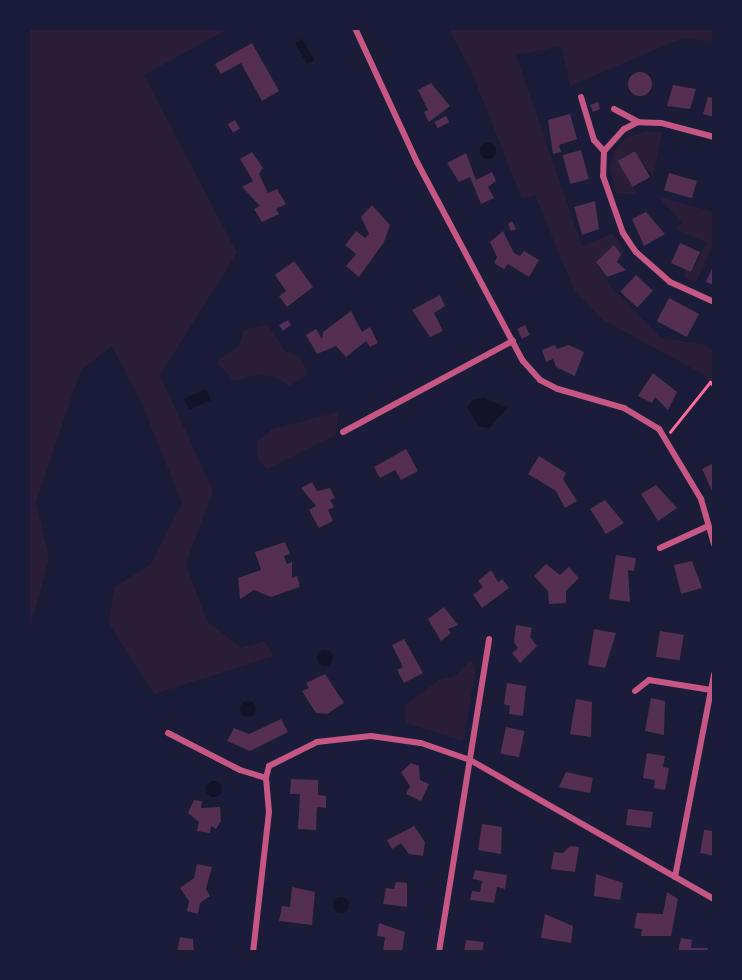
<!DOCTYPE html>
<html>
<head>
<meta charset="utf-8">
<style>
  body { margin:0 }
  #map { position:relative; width:742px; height:980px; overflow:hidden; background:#1b1b3a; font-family:"DM Sans",sans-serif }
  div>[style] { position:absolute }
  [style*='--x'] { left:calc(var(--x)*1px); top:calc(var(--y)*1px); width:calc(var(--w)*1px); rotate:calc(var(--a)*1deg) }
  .green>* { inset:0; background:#2a1e3b }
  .water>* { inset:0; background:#12122b; transform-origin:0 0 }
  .round { border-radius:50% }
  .building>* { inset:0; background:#542f53; transform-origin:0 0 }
  .path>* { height:2.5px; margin:-1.25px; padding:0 1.25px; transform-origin:1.25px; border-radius:1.25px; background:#ff6b9d }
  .minor>* { height:6px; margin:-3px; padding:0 3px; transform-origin:3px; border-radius:3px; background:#c65784 }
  span { translate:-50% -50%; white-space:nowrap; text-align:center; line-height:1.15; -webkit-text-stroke:7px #1b1b3a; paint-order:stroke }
  .frame { position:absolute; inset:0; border:30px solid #1b1b3a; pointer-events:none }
</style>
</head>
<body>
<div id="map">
  <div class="green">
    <i style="clip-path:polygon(28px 28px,230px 28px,144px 75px,237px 253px,160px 375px,213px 491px,186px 564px,207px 621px,241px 648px,265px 641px,274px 656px,154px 694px,108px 622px,115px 587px,151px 564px,182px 503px,142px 404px,112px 346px,81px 370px,36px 502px,49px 559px,28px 635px)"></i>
    <i style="clip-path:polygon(448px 28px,714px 28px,714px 42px,683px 38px,570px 86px,561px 46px,516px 55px,582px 246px,613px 233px,624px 251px,621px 254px,614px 246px,595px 262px,611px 287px,661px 338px,706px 345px,714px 352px,714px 390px,704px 375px,603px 320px,574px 290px,535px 195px,522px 199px,471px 70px)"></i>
    <i style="clip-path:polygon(647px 131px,662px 133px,653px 177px,635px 151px,618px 161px,637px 195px,616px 193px,610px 169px,614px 151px,626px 138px)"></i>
    <i style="clip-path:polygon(657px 196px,714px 212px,714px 243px,696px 283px,685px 278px,685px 269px,692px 272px,707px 243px,676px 229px,682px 222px)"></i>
    <i style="clip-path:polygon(267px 324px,285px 351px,300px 357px,308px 374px,290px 386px,275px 377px,256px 375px,234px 381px,216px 362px,239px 345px,244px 330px)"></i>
    <i style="clip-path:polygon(338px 412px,336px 435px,267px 469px,258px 460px,257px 442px,272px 429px)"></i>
    <i style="clip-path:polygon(471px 660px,476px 669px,463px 741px,406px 723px,405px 706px,439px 680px,455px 676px)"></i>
  </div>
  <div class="water">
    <i style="left:302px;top:39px;width:24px;height:8px;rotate:60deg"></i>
    <i class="round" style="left:480px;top:143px;width:16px;height:16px"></i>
    <i style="left:206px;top:389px;width:12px;height:24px;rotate:66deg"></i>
    <i style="clip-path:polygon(484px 398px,507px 408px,489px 428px,478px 426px,467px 407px,473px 400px)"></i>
    <i class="round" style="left:317px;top:650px;width:16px;height:16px"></i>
    <i class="round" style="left:240px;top:701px;width:16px;height:16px"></i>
    <i class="round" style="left:206px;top:781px;width:16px;height:16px"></i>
    <i class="round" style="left:333px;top:897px;width:16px;height:16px"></i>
  </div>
  <div class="building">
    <i style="clip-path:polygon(252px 43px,279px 91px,262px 101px,241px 63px,221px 74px,215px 64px)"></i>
    <i class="round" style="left:628px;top:72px;width:24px;height:24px"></i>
    <i style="clip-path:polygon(431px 83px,450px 106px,429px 122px,424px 112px,428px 110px,418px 90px)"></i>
    <i style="clip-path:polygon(673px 85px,696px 89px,690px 109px,667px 106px)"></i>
    <i style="clip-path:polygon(708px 97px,714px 98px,714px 117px,703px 114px)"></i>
    <i style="clip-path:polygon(598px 102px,600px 109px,593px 112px,590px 105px)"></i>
    <i style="clip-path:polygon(570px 114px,577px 139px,559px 145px,561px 152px,553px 154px,548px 120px)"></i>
    <i style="left:446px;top:116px;width:7px;height:13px;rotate:63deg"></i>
    <i style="left:235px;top:120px;width:10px;height:8px;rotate:61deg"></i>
    <i style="left:581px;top:150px;width:30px;height:19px;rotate:75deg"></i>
    <i style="left:635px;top:151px;width:30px;height:20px;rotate:60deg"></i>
    <i style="clip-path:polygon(252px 152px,263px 168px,259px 174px,268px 193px,277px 189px,286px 204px,276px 209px,279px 214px,262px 222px,254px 209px,260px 206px,242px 187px,253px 181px,240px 159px)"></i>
    <i style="clip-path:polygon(466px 153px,476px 180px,492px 172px,496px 181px,488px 187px,494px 198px,481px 204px,470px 177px,459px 182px,447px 163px)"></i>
    <i style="left:669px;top:173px;width:29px;height:18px;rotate:16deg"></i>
    <i style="clip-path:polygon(595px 201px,599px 229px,582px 235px,574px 207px)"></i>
    <i style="clip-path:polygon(372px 205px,390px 225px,384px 242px,359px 277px,346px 266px,356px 254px,345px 245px,356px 231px,365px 238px,369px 234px,361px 217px)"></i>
    <i style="clip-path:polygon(646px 212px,665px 234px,644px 246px,632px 219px)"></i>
    <i style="clip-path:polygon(512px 221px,516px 229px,511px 231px,508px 224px)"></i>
    <i style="clip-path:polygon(503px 231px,514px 253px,520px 256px,524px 251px,539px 260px,529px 277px,508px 264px,504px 269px,494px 263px,497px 257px,490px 242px)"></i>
    <i style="left:680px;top:243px;width:22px;height:22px;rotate:24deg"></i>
    <i style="clip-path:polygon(614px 245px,621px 254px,617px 262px,626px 270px,607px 277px,596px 262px)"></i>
    <i style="clip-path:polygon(294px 261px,313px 287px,287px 307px,279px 296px,286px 291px,275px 275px)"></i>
    <i style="clip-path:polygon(714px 264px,714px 285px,706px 282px)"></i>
    <i style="left:636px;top:275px;width:23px;height:23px;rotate:43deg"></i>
    <i style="clip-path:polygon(440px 295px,445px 306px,434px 313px,443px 331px,430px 337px,412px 310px)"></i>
    <i style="left:669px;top:298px;width:34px;height:26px;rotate:28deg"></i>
    <i style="clip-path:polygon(351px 311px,362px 332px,370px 327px,378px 343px,370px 347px,366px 341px,346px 357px,336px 346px,317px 354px,306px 335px,316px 329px,322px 339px,323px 332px)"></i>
    <i style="clip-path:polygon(288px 320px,291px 325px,283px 331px,279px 325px)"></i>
    <i style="left:525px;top:325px;width:11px;height:9px;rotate:63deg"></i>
    <i style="clip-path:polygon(555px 345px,557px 349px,569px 345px,584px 352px,575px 376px,556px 367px,553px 359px,546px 362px,542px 350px)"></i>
    <i style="clip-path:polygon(653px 373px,677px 392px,668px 410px,655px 397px,652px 403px,638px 396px)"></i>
    <i style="clip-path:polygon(406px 449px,418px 471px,401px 480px,395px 470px,380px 478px,374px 467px)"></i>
    <i style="clip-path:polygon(539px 456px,566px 473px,563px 479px,577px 501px,565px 508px,556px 491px,528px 474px)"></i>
    <i style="clip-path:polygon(714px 463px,714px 495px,702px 469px)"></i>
    <i style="clip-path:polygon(312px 482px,317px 491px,330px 488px,335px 498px,330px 500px,334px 507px,328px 510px,333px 521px,319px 528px,309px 510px,316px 506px,301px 488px)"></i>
    <i style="clip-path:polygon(656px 485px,677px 508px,658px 521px,641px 494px)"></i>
    <i style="clip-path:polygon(605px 500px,624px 523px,606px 534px,590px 509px)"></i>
    <i style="clip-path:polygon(285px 542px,290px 554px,284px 556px,287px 564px,292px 562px,292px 578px,297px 576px,300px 587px,271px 597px,254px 590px,240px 599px,238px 578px,261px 570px,255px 552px)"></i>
    <i style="clip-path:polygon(616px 555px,636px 558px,634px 571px,628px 570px,630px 602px,609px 599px)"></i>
    <i style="clip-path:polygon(692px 561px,702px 588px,681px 594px,674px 565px)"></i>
    <i style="clip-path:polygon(546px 564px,560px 575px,569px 567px,579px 578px,566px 591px,566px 603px,549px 604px,548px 591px,534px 576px)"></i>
    <i style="clip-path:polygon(491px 570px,498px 582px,502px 579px,509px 588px,482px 608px,473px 595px,483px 587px,478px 581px)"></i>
    <i style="clip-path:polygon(444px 607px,458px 625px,448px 629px,451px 633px,441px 641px,428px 619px)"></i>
    <i style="clip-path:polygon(516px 625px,532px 628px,530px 637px,537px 646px,520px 663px,512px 653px,518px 648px,514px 642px)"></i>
    <i style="clip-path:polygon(594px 629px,616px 633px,605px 668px,588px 665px)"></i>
    <i style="left:660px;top:631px;width:24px;height:26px;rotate:9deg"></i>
    <i style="clip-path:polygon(404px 639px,423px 673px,404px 683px,397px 670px,403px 667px,392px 645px)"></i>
    <i style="clip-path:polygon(325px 674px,344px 703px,327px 714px,316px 713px,302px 691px,309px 688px,306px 683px)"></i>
    <i style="clip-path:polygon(507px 683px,526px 686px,523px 716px,509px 714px,510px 706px,504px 704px)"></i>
    <i style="clip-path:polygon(651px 698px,665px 701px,664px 735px,645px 731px)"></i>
    <i style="clip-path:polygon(576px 699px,592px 702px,591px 737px,570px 734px)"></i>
    <i style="clip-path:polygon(281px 719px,288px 732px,250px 751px,227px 741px,234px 728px,249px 734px)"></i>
    <i style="left:506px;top:727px;width:19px;height:27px;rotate:12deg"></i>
    <i style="clip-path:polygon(647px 753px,665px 756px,663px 767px,669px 768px,665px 790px,654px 788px,655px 780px,643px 778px)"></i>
    <i style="clip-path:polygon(411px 763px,419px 766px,420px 780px,429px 784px,421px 801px,406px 794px,410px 786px,401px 772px)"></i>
    <i style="clip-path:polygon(566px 772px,593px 778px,590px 793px,559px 787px)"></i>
    <i style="clip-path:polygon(291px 779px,318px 780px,318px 795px,326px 796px,326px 808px,317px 807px,316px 830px,298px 829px,300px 794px,290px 794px)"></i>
    <i style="clip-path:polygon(194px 800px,202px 801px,201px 808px,220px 807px,221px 821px,216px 829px,211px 826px,210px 833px,197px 831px,199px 822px,188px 813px)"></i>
    <i style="left:628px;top:809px;width:25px;height:16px;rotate:7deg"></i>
    <i style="clip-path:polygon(482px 824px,502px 827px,501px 854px,478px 850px)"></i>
    <i style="clip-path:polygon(414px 826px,425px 842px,423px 856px,409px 854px,401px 843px,392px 849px,387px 840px)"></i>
    <i style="clip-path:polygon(704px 830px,714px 831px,714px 856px,700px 853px)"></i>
    <i style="clip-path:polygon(570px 846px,579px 847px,575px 872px,551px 869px,554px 852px,563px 853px)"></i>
    <i style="clip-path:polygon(197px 864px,212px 867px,206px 889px,210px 896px,200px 903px,198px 914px,187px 911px,189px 901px,180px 888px,194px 878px)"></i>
    <i style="clip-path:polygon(475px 870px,507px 875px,505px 889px,497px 887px,494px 903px,470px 900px,472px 891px,480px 892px,482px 881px,473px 879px)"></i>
    <i style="clip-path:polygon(596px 874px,623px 883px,620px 900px,594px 896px)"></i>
    <i style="clip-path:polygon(396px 882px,407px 883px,407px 907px,383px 904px,386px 888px,394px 889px)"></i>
    <i style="clip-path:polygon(292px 887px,315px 892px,312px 925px,279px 921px,282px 906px,290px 907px)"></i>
    <i style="clip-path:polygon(667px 892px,678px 899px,671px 936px,641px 936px,642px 929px,634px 928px,637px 913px,663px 914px)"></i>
    <i style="clip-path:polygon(545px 914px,573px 926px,571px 943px,541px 938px)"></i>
    <i style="clip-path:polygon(379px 923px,405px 932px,402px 952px,383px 952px,385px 937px,377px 936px)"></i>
    <i style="clip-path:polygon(180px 937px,193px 939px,194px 952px,177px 952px)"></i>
    <i style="clip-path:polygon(681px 938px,692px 940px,691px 948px,708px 948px,707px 952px,678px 952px)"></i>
    <i style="clip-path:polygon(466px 940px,484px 942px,482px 952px,464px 952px)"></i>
  </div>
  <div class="path">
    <i style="--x:670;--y:432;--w:64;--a:-51.3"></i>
    <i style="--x:710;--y:382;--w:6;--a:45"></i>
  </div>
  <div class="minor">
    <i style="--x:355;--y:28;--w:148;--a:65.2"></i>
    <i style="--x:417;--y:162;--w:225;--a:62"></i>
    <i style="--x:523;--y:361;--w:25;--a:48"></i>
    <i style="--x:540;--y:380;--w:20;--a:27"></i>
    <i style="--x:558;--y:389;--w:69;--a:16.1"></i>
    <i style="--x:624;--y:408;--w:41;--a:31"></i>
    <i style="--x:659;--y:429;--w:82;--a:59"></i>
    <i style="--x:701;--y:499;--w:47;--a:73.9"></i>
    <i style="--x:581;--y:97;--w:45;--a:73.2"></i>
    <i style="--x:594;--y:140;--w:15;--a:48"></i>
    <i style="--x:614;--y:109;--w:27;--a:28"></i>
    <i style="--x:714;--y:137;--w:55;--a:-165.2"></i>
    <i style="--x:661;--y:123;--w:23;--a:-178"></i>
    <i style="--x:638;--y:122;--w:16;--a:153"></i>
    <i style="--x:624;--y:129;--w:30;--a:132"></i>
    <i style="--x:604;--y:151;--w:25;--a:92"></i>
    <i style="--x:603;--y:176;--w:60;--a:70.7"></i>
    <i style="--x:623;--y:233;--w:23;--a:56"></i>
    <i style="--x:636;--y:252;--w:45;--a:41.4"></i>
    <i style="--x:670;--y:282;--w:48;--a:24.4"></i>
    <i style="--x:343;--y:432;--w:193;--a:-28.2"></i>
    <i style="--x:660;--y:548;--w:53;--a:-24.6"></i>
    <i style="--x:635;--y:691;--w:18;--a:-38"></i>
    <i style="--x:649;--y:680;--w:63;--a:9.2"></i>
    <i style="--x:168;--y:733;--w:81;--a:27.2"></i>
    <i style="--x:240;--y:770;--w:27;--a:17"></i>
    <i style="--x:266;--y:778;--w:34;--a:85"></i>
    <i style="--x:269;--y:812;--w:141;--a:96.5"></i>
    <i style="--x:266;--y:778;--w:12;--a:-76"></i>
    <i style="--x:269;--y:766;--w:54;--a:-26.6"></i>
    <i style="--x:317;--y:742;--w:54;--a:-6.3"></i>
    <i style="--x:371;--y:736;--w:50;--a:8"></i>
    <i style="--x:421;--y:743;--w:52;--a:19.1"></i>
    <i style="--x:470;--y:760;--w:281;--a:29.7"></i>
    <i style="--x:675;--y:877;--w:207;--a:-79.1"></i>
    <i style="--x:439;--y:952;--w:317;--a:-80.9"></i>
  </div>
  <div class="frame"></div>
</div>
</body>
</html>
